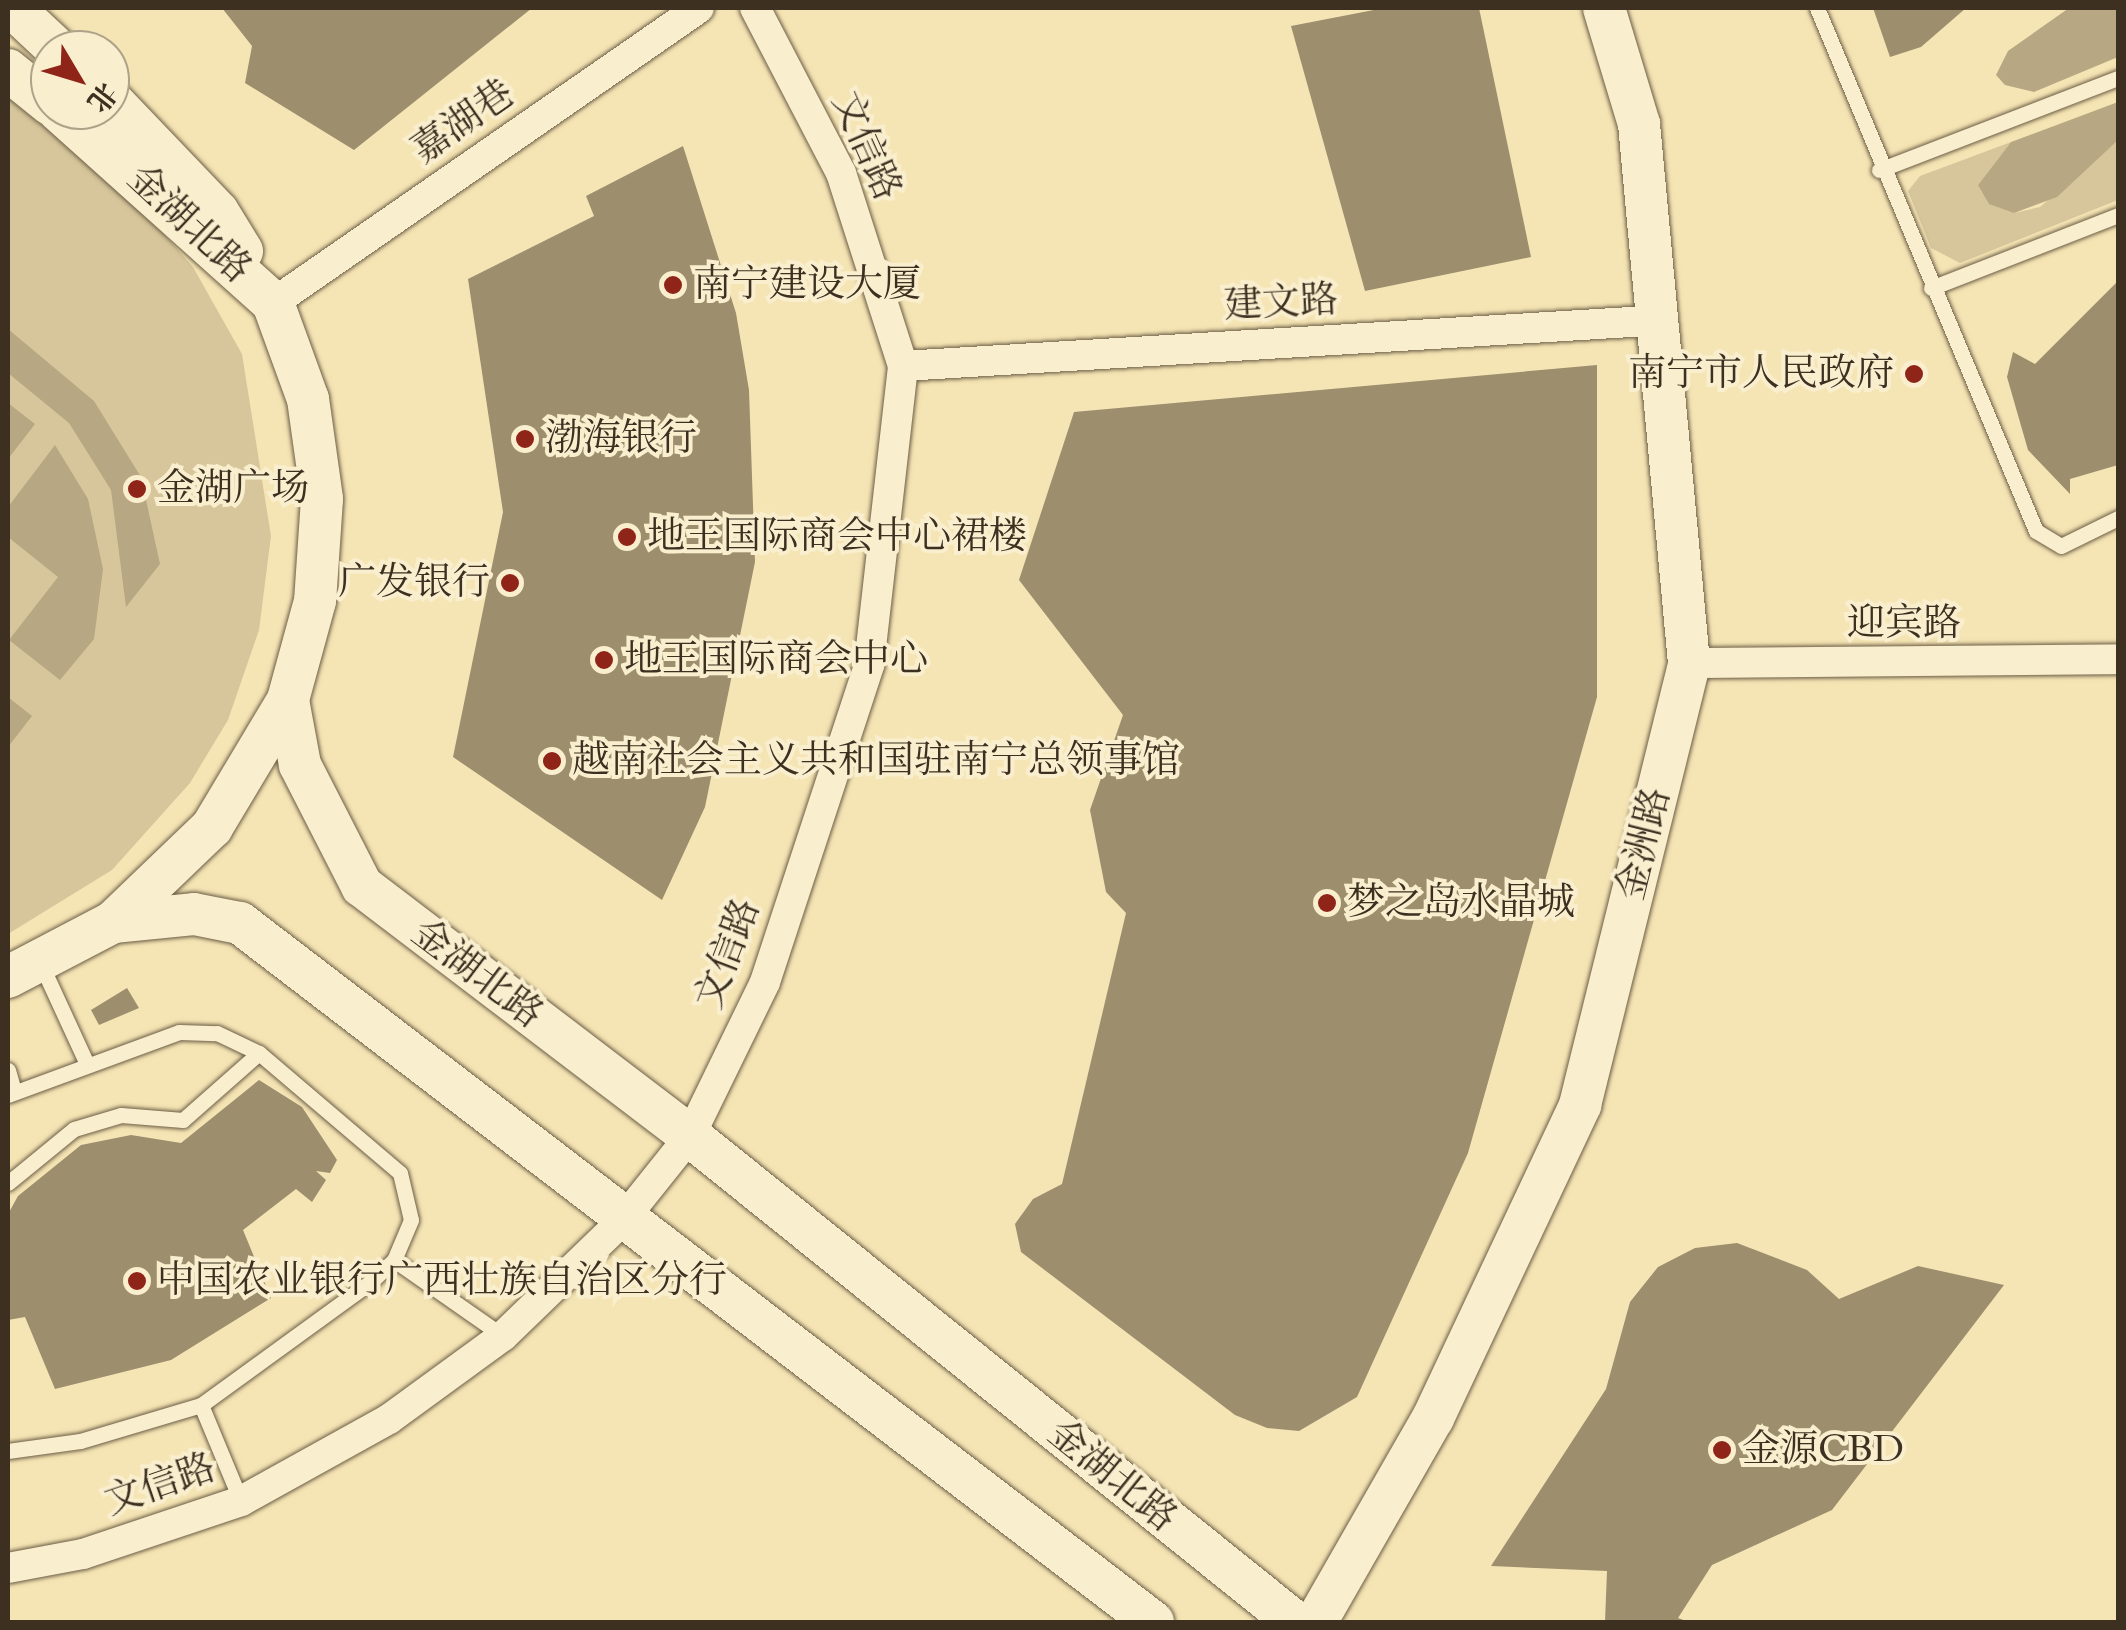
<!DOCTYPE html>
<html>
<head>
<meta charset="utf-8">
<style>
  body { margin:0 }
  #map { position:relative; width:2126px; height:1630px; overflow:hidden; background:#f6e5b4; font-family:Cardo,"Noto Serif SC",serif }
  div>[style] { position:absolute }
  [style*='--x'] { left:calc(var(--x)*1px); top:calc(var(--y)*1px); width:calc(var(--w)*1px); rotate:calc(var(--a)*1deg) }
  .green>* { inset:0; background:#d7c69b }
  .water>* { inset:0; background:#b7a782 }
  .building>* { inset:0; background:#9d8e6d }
  .roads { filter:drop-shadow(0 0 2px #6b5d46) drop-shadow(0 0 2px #6b5d46) }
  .service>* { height:15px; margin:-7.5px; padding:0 7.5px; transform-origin:7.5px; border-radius:7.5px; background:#f9eece }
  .minor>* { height:30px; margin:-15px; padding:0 15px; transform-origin:15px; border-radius:15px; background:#f9eece }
  .secondary>* { height:42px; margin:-21px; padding:0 21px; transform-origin:21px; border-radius:21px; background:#f9eece }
  .dots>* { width:28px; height:28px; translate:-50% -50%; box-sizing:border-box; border:5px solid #f9eece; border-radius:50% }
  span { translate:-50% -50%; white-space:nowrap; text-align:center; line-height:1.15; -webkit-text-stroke:8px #f9eece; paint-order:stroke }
  .street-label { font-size:38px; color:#3d3021 }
  .poi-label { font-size:38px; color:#3d3021 }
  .left { translate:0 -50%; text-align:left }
  .right { translate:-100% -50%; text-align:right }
  .frame { position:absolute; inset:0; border:10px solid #3d3021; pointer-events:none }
  .north { position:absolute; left:30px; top:30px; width:100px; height:100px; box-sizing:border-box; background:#f9eece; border:2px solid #aea289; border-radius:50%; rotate:128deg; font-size:28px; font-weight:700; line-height:40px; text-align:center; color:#3d3021 }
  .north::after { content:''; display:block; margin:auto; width:35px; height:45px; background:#8f2418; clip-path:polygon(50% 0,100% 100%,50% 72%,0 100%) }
</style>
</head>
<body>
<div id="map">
  <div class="green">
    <i style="clip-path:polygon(8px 98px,127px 192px,193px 267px,242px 354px,271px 536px,259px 630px,228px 720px,190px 783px,112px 870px,8px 934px)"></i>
    <i style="clip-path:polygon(2118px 140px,2118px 200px,1960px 263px,1931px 248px,1908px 191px,1920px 176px,2011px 142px,1978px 185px,2014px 213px,2040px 207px)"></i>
  </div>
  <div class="water">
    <i style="clip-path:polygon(2069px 8px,2118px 8px,2118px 57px,2034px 92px,2005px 85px,1996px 75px,2008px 51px)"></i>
    <i style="clip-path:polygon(2118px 102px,2118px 140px,2057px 197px,2014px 213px,1989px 204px,1978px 185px,2011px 142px)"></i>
    <i style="clip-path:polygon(8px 329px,94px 401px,141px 477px,160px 564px,126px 607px,111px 490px,69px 423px,8px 373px)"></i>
    <i style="clip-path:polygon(8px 403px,35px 424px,8px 459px)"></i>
    <i style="clip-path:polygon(55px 445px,88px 499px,103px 569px,94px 639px,60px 680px,9px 640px,58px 577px,8px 537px,8px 507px)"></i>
    <i style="clip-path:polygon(8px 697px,32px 716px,8px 747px)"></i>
  </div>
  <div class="building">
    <i style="clip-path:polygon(222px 8px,532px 8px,354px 150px,245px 83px,252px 46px)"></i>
    <i style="clip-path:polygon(1384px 8px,1479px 8px,1531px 257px,1365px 291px,1291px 26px)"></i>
    <i style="clip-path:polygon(1873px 8px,1966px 8px,1921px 47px,1890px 57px)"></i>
    <i style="clip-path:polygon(683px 146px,736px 313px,749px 390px,755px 562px,705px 807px,662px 900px,453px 757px,503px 512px,468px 279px,594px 216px,586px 196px)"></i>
    <i style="clip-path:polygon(2118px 281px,2118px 465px,2070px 479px,2070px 494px,2028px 450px,2007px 377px,2013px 352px,2035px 364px)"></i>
    <i style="clip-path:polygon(1597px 365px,1597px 697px,1468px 1153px,1357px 1397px,1299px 1431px,1267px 1428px,1235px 1415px,1021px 1252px,1015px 1224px,1033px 1199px,1062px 1184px,1126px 913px,1106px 892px,1090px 810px,1123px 715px,1019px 580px,1074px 412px)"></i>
    <i style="clip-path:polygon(127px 988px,139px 1008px,99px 1025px,91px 1010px)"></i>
    <i style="clip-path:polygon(259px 1080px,302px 1107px,337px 1160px,330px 1173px,316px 1171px,326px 1180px,312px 1202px,296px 1189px,243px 1230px,271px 1298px,171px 1360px,55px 1389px,25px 1317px,8px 1320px,8px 1214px,18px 1196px,81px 1145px,131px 1135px,181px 1143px)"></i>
    <i style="clip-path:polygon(1737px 1243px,1807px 1270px,1839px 1299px,1918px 1266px,2004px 1285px,1832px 1510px,1712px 1565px,1678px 1618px,1689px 1622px,1605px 1622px,1607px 1571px,1491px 1566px,1606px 1389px,1630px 1302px,1658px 1267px,1695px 1248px)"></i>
  </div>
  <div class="roads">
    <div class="service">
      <i style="--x:1817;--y:8;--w:567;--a:67.28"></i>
      <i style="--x:2036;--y:531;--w:29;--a:31"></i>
      <i style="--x:2061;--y:546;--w:64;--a:-26.2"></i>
      <i style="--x:1879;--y:170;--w:256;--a:-21.1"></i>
      <i style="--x:1931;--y:288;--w:201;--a:-21.3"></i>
      <i style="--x:40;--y:962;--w:110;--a:65.3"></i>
      <i style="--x:8;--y:1070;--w:22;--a:74"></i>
      <i style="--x:8;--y:1095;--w:182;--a:-20.2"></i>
      <i style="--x:179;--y:1032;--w:38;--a:2"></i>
      <i style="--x:217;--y:1033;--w:47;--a:25.5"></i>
      <i style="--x:259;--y:1053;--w:185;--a:40.4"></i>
      <i style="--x:400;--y:1173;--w:48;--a:76.8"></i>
      <i style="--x:411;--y:1220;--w:43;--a:113"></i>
      <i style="--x:394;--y:1260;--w:34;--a:137"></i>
      <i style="--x:369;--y:1283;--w:208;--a:144"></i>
      <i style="--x:201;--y:1405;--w:126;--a:163.4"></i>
      <i style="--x:80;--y:1441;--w:73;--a:172.1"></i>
      <i style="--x:8;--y:1183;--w:85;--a:-39.3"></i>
      <i style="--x:74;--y:1129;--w:49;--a:-16.6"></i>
      <i style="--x:121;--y:1115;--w:62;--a:4.6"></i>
      <i style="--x:183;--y:1120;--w:101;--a:-41.4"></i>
      <i style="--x:394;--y:1260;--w:133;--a:34.9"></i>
      <i style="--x:201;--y:1405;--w:104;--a:67.4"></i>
    </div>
    <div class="minor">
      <i style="--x:273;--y:303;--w:518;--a:-34.7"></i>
      <i style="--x:903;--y:366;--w:761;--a:-3.46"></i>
      <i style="--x:1689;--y:663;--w:429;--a:-0.5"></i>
      <i style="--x:8;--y:1568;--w:76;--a:-10.6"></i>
      <i style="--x:83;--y:1554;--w:167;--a:-18.5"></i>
      <i style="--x:241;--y:1501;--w:169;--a:-29"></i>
      <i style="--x:389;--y:1419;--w:141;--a:-36.1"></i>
      <i style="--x:503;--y:1336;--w:167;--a:-44"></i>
      <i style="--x:623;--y:1220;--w:107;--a:-51.4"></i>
      <i style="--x:690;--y:1136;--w:171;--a:-64"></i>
      <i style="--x:765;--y:982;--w:334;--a:-71.8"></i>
      <i style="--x:869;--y:665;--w:301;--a:-83.5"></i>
      <i style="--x:903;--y:366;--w:203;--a:-107.8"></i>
      <i style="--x:841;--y:173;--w:186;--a:-117.5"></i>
    </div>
    <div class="secondary">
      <i style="--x:13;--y:8;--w:62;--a:43"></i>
      <i style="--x:8;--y:70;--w:54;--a:39"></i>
      <i style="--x:110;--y:99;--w:156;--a:46.3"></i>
      <i style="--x:218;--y:212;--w:46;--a:58.4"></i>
      <i style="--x:58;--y:110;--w:289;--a:41.9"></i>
      <i style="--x:273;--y:303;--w:102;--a:70"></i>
      <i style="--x:308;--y:399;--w:101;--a:82"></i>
      <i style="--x:322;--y:499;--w:102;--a:93.9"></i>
      <i style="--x:315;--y:601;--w:103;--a:105.3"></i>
      <i style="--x:288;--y:700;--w:66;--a:79.5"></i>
      <i style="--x:300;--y:765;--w:136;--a:62.9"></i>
      <i style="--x:362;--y:886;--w:412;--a:37.3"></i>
      <i style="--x:690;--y:1136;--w:776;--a:38.78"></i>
      <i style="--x:113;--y:922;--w:137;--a:-43.8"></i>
      <i style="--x:212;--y:827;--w:148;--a:-59.1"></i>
      <i style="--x:8;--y:977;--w:119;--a:-27.6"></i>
      <i style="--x:113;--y:922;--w:81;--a:-5.6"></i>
      <i style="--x:194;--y:914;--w:47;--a:11.1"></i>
      <i style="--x:240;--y:923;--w:1150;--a:37.44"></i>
      <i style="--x:1316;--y:1622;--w:235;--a:-60.2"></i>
      <i style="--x:1433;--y:1418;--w:346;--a:-64.8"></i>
      <i style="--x:1580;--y:1105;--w:455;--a:-76.1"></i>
      <i style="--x:1689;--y:663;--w:541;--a:-95.3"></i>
      <i style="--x:1639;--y:124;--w:121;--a:-106.8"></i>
    </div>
  </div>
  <div class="dots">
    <i style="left:673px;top:285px;background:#8f2418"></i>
    <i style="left:1914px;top:374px;background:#8f2418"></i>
    <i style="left:525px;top:439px;background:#8f2418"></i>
    <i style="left:137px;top:489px;background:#8f2418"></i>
    <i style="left:627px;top:537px;background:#8f2418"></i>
    <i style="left:510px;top:583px;background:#8f2418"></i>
    <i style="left:604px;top:660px;background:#8f2418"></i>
    <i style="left:552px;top:761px;background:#8f2418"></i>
    <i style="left:1327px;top:903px;background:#8f2418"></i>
    <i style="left:137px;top:1281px;background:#8f2418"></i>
    <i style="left:1722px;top:1450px;background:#8f2418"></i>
  </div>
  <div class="street-label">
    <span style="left:463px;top:122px;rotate:-35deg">嘉湖巷</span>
    <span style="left:866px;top:146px;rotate:66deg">文信路</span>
    <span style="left:189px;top:224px;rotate:43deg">金湖北路</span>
    <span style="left:1281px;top:303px;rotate:-3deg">建文路</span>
    <span style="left:1904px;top:624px">迎宾路</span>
    <span style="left:1644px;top:844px;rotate:-76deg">金洲路</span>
    <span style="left:728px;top:954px;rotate:-69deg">文信路</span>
    <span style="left:477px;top:974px;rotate:37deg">金湖北路</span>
    <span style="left:1112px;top:1476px;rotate:39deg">金湖北路</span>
    <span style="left:160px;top:1485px;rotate:-19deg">文信路</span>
  </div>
  <div class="poi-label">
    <span class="left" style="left:693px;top:285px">南宁建设大厦</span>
    <span class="right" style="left:1894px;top:374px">南宁市人民政府</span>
    <span class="left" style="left:545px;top:439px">渤海银行</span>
    <span class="left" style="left:157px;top:489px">金湖广场</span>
    <span class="left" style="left:647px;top:537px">地王国际商会中心裙楼</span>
    <span class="right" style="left:490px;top:583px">广发银行</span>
    <span class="left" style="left:624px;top:660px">地王国际商会中心</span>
    <span class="left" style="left:572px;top:761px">越南社会主义共和国驻南宁总领事馆</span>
    <span class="left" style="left:1347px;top:903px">梦之岛水晶城</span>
    <span class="left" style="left:157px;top:1281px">中国农业银行广西壮族自治区分行</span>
    <span class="left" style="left:1742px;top:1450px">金源CBD</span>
  </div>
  <div class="frame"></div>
  <div class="north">北</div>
</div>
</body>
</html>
